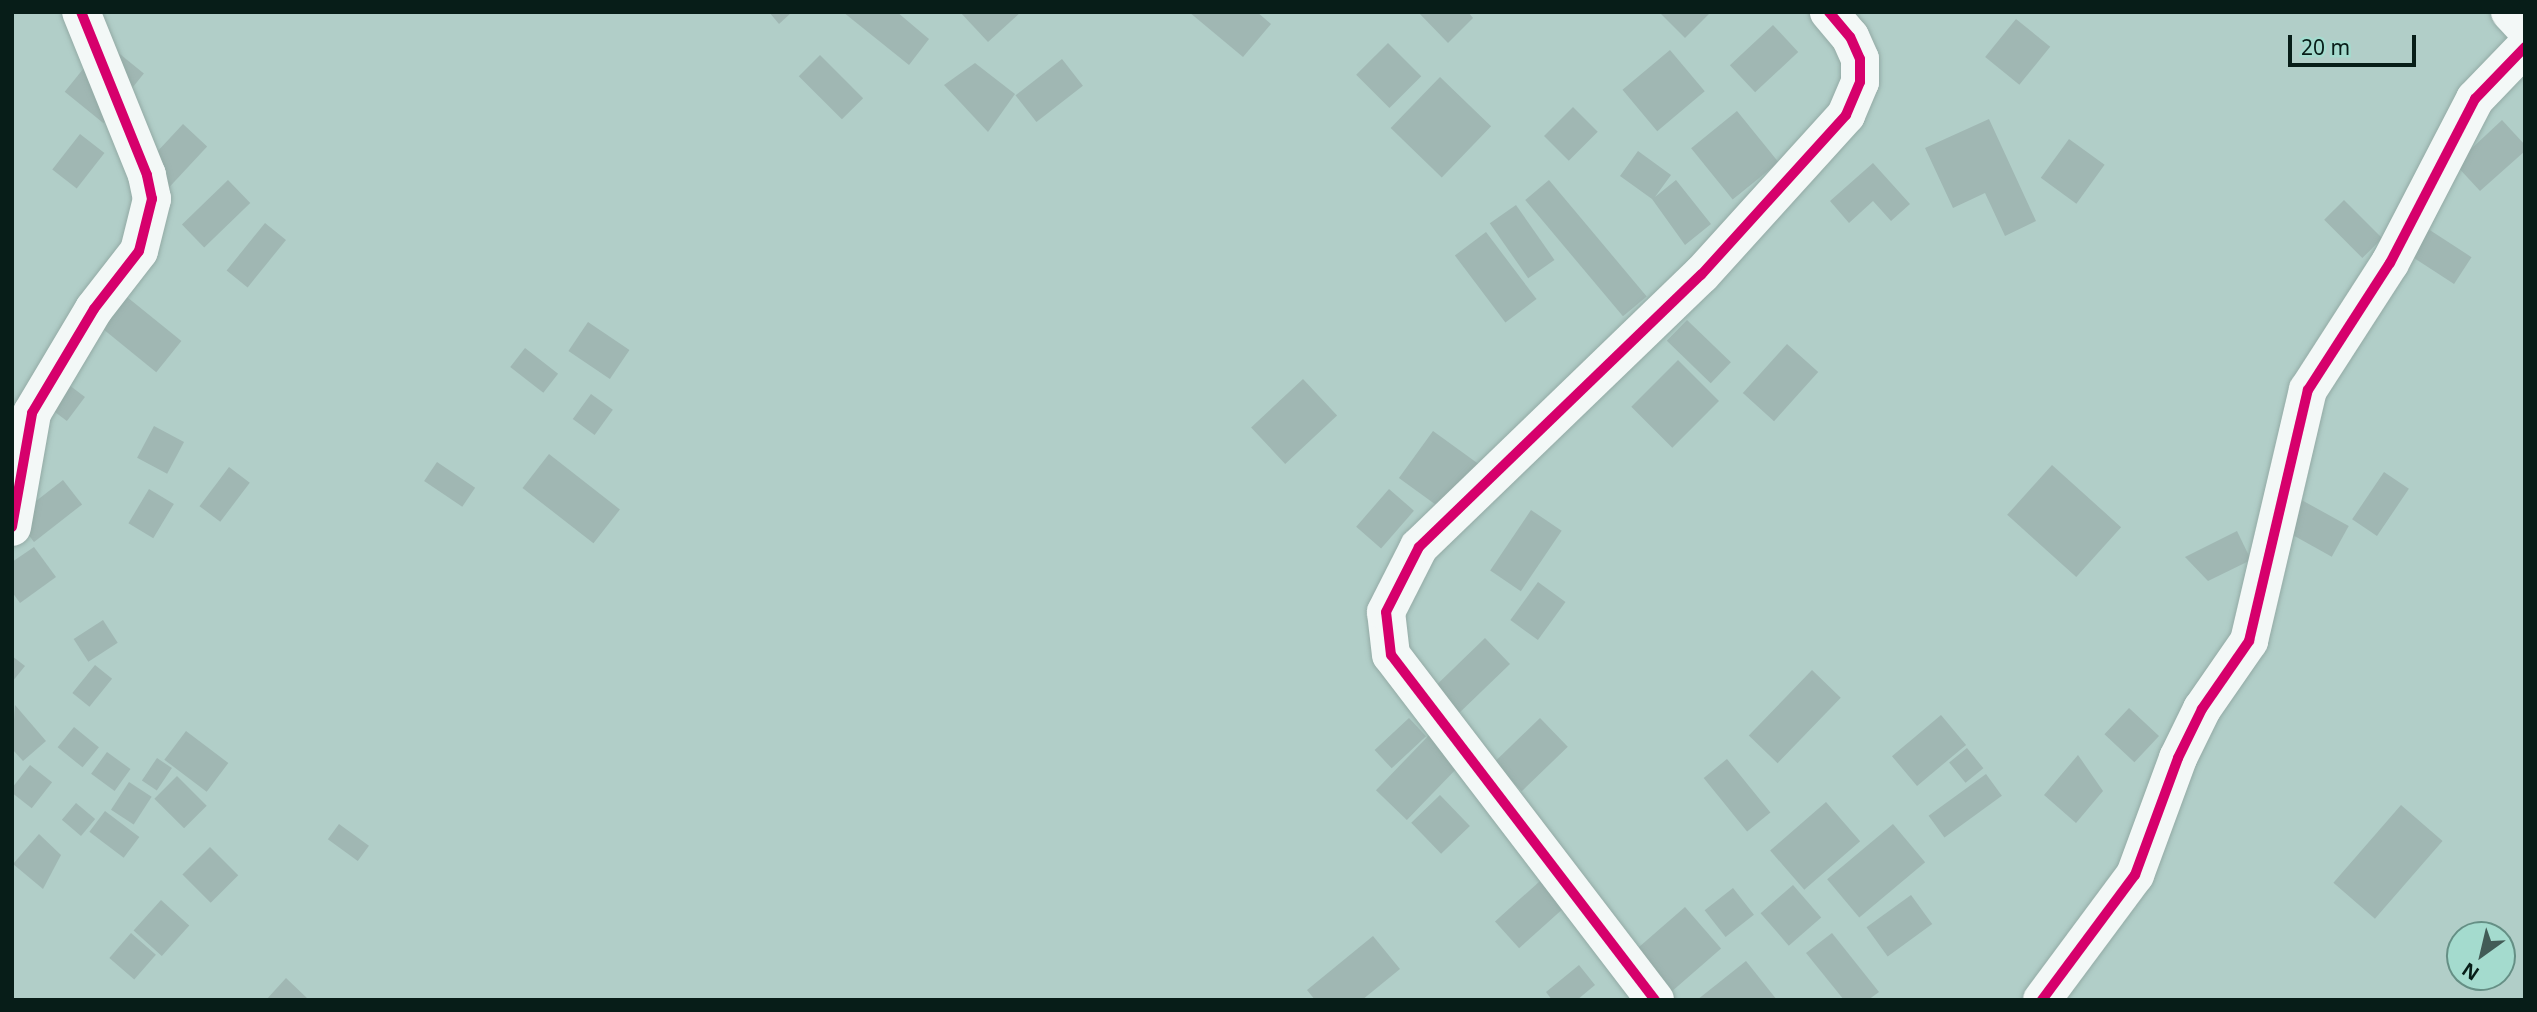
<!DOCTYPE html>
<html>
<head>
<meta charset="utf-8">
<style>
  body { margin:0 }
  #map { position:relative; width:2537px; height:1012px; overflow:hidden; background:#b1cec8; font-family:"Noto Sans",sans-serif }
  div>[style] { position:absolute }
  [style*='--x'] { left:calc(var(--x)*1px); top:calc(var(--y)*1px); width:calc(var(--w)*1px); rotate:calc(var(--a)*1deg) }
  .building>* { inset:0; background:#a0b7b3; transform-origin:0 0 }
  .roads { filter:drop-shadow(0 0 2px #93aaa5) drop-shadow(0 0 2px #93aaa5) }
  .minor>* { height:38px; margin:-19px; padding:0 19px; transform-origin:19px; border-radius:19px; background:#f3f8f7 }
  .cycleway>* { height:10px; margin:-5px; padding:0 5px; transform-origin:5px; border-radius:5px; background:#d6006c }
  span { translate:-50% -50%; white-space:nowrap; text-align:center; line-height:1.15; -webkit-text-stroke:6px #a4dbce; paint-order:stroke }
  .frame { position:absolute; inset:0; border:14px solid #071d18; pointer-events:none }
  .north { position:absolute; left:2446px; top:921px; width:70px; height:70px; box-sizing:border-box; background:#a4dbce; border:2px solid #658f85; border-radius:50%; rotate:214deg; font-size:19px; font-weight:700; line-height:28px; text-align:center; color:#071d18 }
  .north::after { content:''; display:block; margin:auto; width:24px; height:32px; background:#425b56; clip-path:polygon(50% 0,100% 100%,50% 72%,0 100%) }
  .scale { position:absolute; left:2288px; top:35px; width:128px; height:32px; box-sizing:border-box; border:4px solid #071d18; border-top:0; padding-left:9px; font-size:21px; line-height:24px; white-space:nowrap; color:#071d18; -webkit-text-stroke:5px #a4dbce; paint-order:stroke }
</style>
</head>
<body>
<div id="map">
  <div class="building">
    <i style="clip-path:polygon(769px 12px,792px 12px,779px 24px)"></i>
    <i style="clip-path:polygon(843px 12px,897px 12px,929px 39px,909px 65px)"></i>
    <i style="clip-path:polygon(960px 12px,1021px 12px,988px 42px)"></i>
    <i style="clip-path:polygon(1189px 12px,1257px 12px,1271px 24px,1243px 57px)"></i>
    <i style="clip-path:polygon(1418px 12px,1468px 12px,1473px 18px,1448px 43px)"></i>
    <i style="clip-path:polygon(1659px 12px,1711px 12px,1685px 38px)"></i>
    <i style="left:2016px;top:19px;width:44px;height:49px;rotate:39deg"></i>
    <i style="left:1773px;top:25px;width:37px;height:59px;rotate:47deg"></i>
    <i style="left:105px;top:42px;width:50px;height:64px;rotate:39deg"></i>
    <i style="left:1388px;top:43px;width:47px;height:45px;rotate:45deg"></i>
    <i style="left:1670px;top:50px;width:54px;height:62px;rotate:50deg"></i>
    <i style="left:820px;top:55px;width:61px;height:30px;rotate:45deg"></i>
    <i style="left:1062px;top:59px;width:34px;height:59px;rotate:52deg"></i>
    <i style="clip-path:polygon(975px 63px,1015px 94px,988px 132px,944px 85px)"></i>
    <i style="left:1440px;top:77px;width:71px;height:71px;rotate:44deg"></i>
    <i style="left:1573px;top:107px;width:35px;height:41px;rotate:45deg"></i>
    <i style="left:1737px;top:111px;width:66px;height:59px;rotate:51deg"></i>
    <i style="clip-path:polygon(1989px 119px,2036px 221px,2005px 236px,1985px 193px,1953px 208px,1925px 148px)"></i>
    <i style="clip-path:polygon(2502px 120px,2525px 145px,2525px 151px,2480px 191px,2455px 164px)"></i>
    <i style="left:183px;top:124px;width:33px;height:57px;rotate:43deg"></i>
    <i style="left:80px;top:134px;width:31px;height:45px;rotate:38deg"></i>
    <i style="left:2069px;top:139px;width:44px;height:48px;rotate:36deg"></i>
    <i style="clip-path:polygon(1638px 151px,1671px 175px,1655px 197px,1676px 180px,1711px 224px,1685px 245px,1652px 199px,1620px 176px)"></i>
    <i style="clip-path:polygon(1873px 163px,1910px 204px,1891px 221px,1873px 201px,1849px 223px,1830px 201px)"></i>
    <i style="left:228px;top:180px;width:32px;height:64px;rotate:46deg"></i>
    <i style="left:1549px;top:180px;width:152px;height:31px;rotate:50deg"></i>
    <i style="left:2344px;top:200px;width:54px;height:28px;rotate:45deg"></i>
    <i style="left:1516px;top:205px;width:67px;height:32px;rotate:55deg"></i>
    <i style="left:265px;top:223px;width:27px;height:61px;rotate:39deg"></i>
    <i style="left:2422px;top:225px;width:59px;height:32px;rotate:33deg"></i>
    <i style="left:1486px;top:232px;width:84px;height:39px;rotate:53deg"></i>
    <i style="left:127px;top:297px;width:70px;height:40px;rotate:39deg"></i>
    <i style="left:1687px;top:320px;width:61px;height:29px;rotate:44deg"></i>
    <i style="left:588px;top:322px;width:50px;height:35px;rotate:34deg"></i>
    <i style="left:1787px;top:344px;width:42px;height:66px;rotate:42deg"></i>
    <i style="left:525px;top:348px;width:42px;height:24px;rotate:38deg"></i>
    <i style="left:1678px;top:360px;width:58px;height:66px;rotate:45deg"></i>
    <i style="left:1303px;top:379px;width:50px;height:71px;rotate:47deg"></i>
    <i style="left:65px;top:382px;width:25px;height:30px;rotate:37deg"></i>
    <i style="left:591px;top:394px;width:27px;height:31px;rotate:36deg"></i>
    <i style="left:154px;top:426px;width:34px;height:36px;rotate:28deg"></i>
    <i style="left:1433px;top:431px;width:58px;height:58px;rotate:36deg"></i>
    <i style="left:549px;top:454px;width:90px;height:43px;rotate:38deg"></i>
    <i style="left:437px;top:462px;width:46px;height:23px;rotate:34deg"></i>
    <i style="left:2052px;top:465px;width:93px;height:67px;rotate:42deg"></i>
    <i style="left:229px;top:467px;width:26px;height:49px;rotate:37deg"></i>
    <i style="left:2384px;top:472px;width:30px;height:57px;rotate:34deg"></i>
    <i style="left:63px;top:480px;width:31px;height:61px;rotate:52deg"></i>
    <i style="left:149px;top:489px;width:29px;height:40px;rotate:31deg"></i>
    <i style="left:1389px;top:489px;width:33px;height:50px;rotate:41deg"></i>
    <i style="left:2298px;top:498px;width:58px;height:35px;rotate:29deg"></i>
    <i style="left:1531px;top:510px;width:37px;height:73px;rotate:34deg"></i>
    <i style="clip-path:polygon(2237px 531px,2251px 560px,2208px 581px,2185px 557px)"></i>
    <i style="clip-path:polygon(34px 547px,56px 577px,20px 603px,12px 592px,12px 562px)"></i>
    <i style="left:1538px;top:582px;width:34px;height:47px;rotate:36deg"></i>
    <i style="left:103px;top:620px;width:27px;height:35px;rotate:57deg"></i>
    <i style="left:1485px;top:638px;width:36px;height:70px;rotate:46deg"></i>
    <i style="clip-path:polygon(12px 656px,25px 666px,12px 682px)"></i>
    <i style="left:95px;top:665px;width:22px;height:36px;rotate:39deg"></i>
    <i style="left:1812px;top:670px;width:40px;height:91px;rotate:44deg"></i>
    <i style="clip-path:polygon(15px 705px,46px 741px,23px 761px,12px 749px)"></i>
    <i style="left:2129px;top:708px;width:41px;height:36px;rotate:43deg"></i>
    <i style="left:1941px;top:715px;width:39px;height:64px;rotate:50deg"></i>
    <i style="left:1409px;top:718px;width:25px;height:47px;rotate:47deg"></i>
    <i style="left:1540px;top:718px;width:40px;height:64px;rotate:46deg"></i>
    <i style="left:74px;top:727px;width:32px;height:26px;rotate:39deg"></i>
    <i style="left:1435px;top:729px;width:43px;height:85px;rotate:44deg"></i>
    <i style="left:186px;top:731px;width:53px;height:36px;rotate:37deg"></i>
    <i style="left:1967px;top:748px;width:26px;height:23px;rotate:51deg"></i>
    <i style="left:107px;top:752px;width:29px;height:27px;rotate:36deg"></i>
    <i style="clip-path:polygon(2078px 755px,2103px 791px,2076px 823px,2044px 795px)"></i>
    <i style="left:157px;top:758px;width:18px;height:27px;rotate:34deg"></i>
    <i style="left:1727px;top:759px;width:69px;height:30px;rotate:51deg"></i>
    <i style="left:30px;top:765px;width:28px;height:33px;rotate:38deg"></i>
    <i style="left:1986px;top:774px;width:27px;height:71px;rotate:54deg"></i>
    <i style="left:177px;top:776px;width:42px;height:32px;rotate:45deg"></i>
    <i style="left:129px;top:782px;width:27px;height:33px;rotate:33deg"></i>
    <i style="left:1440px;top:795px;width:43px;height:40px;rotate:46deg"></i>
    <i style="left:1826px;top:802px;width:52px;height:74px;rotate:49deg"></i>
    <i style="left:76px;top:803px;width:25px;height:22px;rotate:40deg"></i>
    <i style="left:2401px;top:805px;width:55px;height:103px;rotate:41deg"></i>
    <i style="left:105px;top:811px;width:43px;height:26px;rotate:37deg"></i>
    <i style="left:339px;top:824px;width:37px;height:19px;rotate:36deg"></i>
    <i style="left:1893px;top:824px;width:50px;height:86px;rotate:50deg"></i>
    <i style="clip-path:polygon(39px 834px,61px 855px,43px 889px,13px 864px)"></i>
    <i style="left:210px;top:847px;width:40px;height:39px;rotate:45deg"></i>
    <i style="left:1550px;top:872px;width:36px;height:74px;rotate:48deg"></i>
    <i style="left:1793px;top:885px;width:43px;height:43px;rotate:49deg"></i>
    <i style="left:1733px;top:888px;width:34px;height:36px;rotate:52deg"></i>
    <i style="left:1911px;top:895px;width:36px;height:55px;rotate:54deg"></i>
    <i style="left:161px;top:900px;width:38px;height:41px;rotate:42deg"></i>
    <i style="left:1685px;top:907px;width:55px;height:70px;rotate:49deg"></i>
    <i style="left:131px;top:933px;width:33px;height:33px;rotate:41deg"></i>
    <i style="clip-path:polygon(1832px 933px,1879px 992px,1868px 1000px,1844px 1000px,1806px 953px)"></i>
    <i style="clip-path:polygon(1373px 936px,1400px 969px,1362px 1000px,1315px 1000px,1307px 990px)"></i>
    <i style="clip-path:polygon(1746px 961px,1777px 1000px,1697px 1000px)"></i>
    <i style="clip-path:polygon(1579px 965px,1595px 985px,1577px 1000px,1552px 1000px,1546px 992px)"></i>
    <i style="clip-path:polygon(286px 978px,309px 1000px,266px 1000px)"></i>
  </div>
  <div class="roads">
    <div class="minor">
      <i style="--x:2510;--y:12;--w:22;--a:47"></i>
      <i style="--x:12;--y:527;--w:116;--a:-80"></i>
      <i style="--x:32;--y:413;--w:121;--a:-59.2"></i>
      <i style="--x:94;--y:309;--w:73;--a:-52.2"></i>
      <i style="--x:139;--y:251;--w:54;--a:-76"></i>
      <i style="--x:152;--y:199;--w:25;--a:-102"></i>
      <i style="--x:147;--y:175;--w:176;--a:-112"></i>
      <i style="--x:1655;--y:1000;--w:434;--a:-127.4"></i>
      <i style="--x:1391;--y:655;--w:43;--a:-96.6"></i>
      <i style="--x:1386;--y:612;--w:73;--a:-63.1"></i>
      <i style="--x:1419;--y:547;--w:392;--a:-44"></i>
      <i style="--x:1701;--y:275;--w:216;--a:-47.8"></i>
      <i style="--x:1846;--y:115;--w:36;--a:-67"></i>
      <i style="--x:1860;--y:82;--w:23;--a:-90"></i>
      <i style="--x:1860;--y:59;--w:24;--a:-114"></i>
      <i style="--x:1850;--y:37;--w:33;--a:-130"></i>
      <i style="--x:2042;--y:1000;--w:156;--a:-53.4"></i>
      <i style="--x:2135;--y:875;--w:125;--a:-69.8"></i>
      <i style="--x:2178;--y:758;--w:55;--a:-63.9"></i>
      <i style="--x:2202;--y:709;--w:83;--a:-55.3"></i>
      <i style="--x:2249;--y:641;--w:258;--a:-76.8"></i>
      <i style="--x:2308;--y:390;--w:151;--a:-57.2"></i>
      <i style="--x:2390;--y:263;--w:185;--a:-62.6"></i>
      <i style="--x:2475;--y:99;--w:72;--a:-46.1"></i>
    </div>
  </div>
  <div class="cycleway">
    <i style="--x:12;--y:527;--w:116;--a:-80"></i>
    <i style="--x:32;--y:413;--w:121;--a:-59.2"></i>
    <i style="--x:94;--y:309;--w:73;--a:-52.2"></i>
    <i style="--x:139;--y:251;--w:54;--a:-76"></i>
    <i style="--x:152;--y:199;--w:25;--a:-102"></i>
    <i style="--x:147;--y:175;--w:176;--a:-112"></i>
    <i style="--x:1655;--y:1000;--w:434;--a:-127.4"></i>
    <i style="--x:1391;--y:655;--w:43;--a:-96.6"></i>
    <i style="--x:1386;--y:612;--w:73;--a:-63.1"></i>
    <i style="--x:1419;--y:547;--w:392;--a:-44"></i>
    <i style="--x:1701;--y:275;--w:216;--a:-47.8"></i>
    <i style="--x:1846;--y:115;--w:36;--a:-67"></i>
    <i style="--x:1860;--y:82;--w:23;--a:-90"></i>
    <i style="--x:1860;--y:59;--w:24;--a:-114"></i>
    <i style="--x:1850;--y:37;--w:33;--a:-130"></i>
    <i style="--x:2042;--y:1000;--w:156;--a:-53.4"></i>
    <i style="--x:2135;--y:875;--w:125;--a:-69.8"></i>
    <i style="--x:2178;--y:758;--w:55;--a:-63.9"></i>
    <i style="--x:2202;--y:709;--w:83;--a:-55.3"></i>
    <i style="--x:2249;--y:641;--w:258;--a:-76.8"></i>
    <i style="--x:2308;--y:390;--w:151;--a:-57.2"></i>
    <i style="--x:2390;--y:263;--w:185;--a:-62.6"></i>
    <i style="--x:2475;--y:99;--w:72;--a:-46.1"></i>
  </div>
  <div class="frame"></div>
  <div class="north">N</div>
  <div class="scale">20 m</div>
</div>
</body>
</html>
